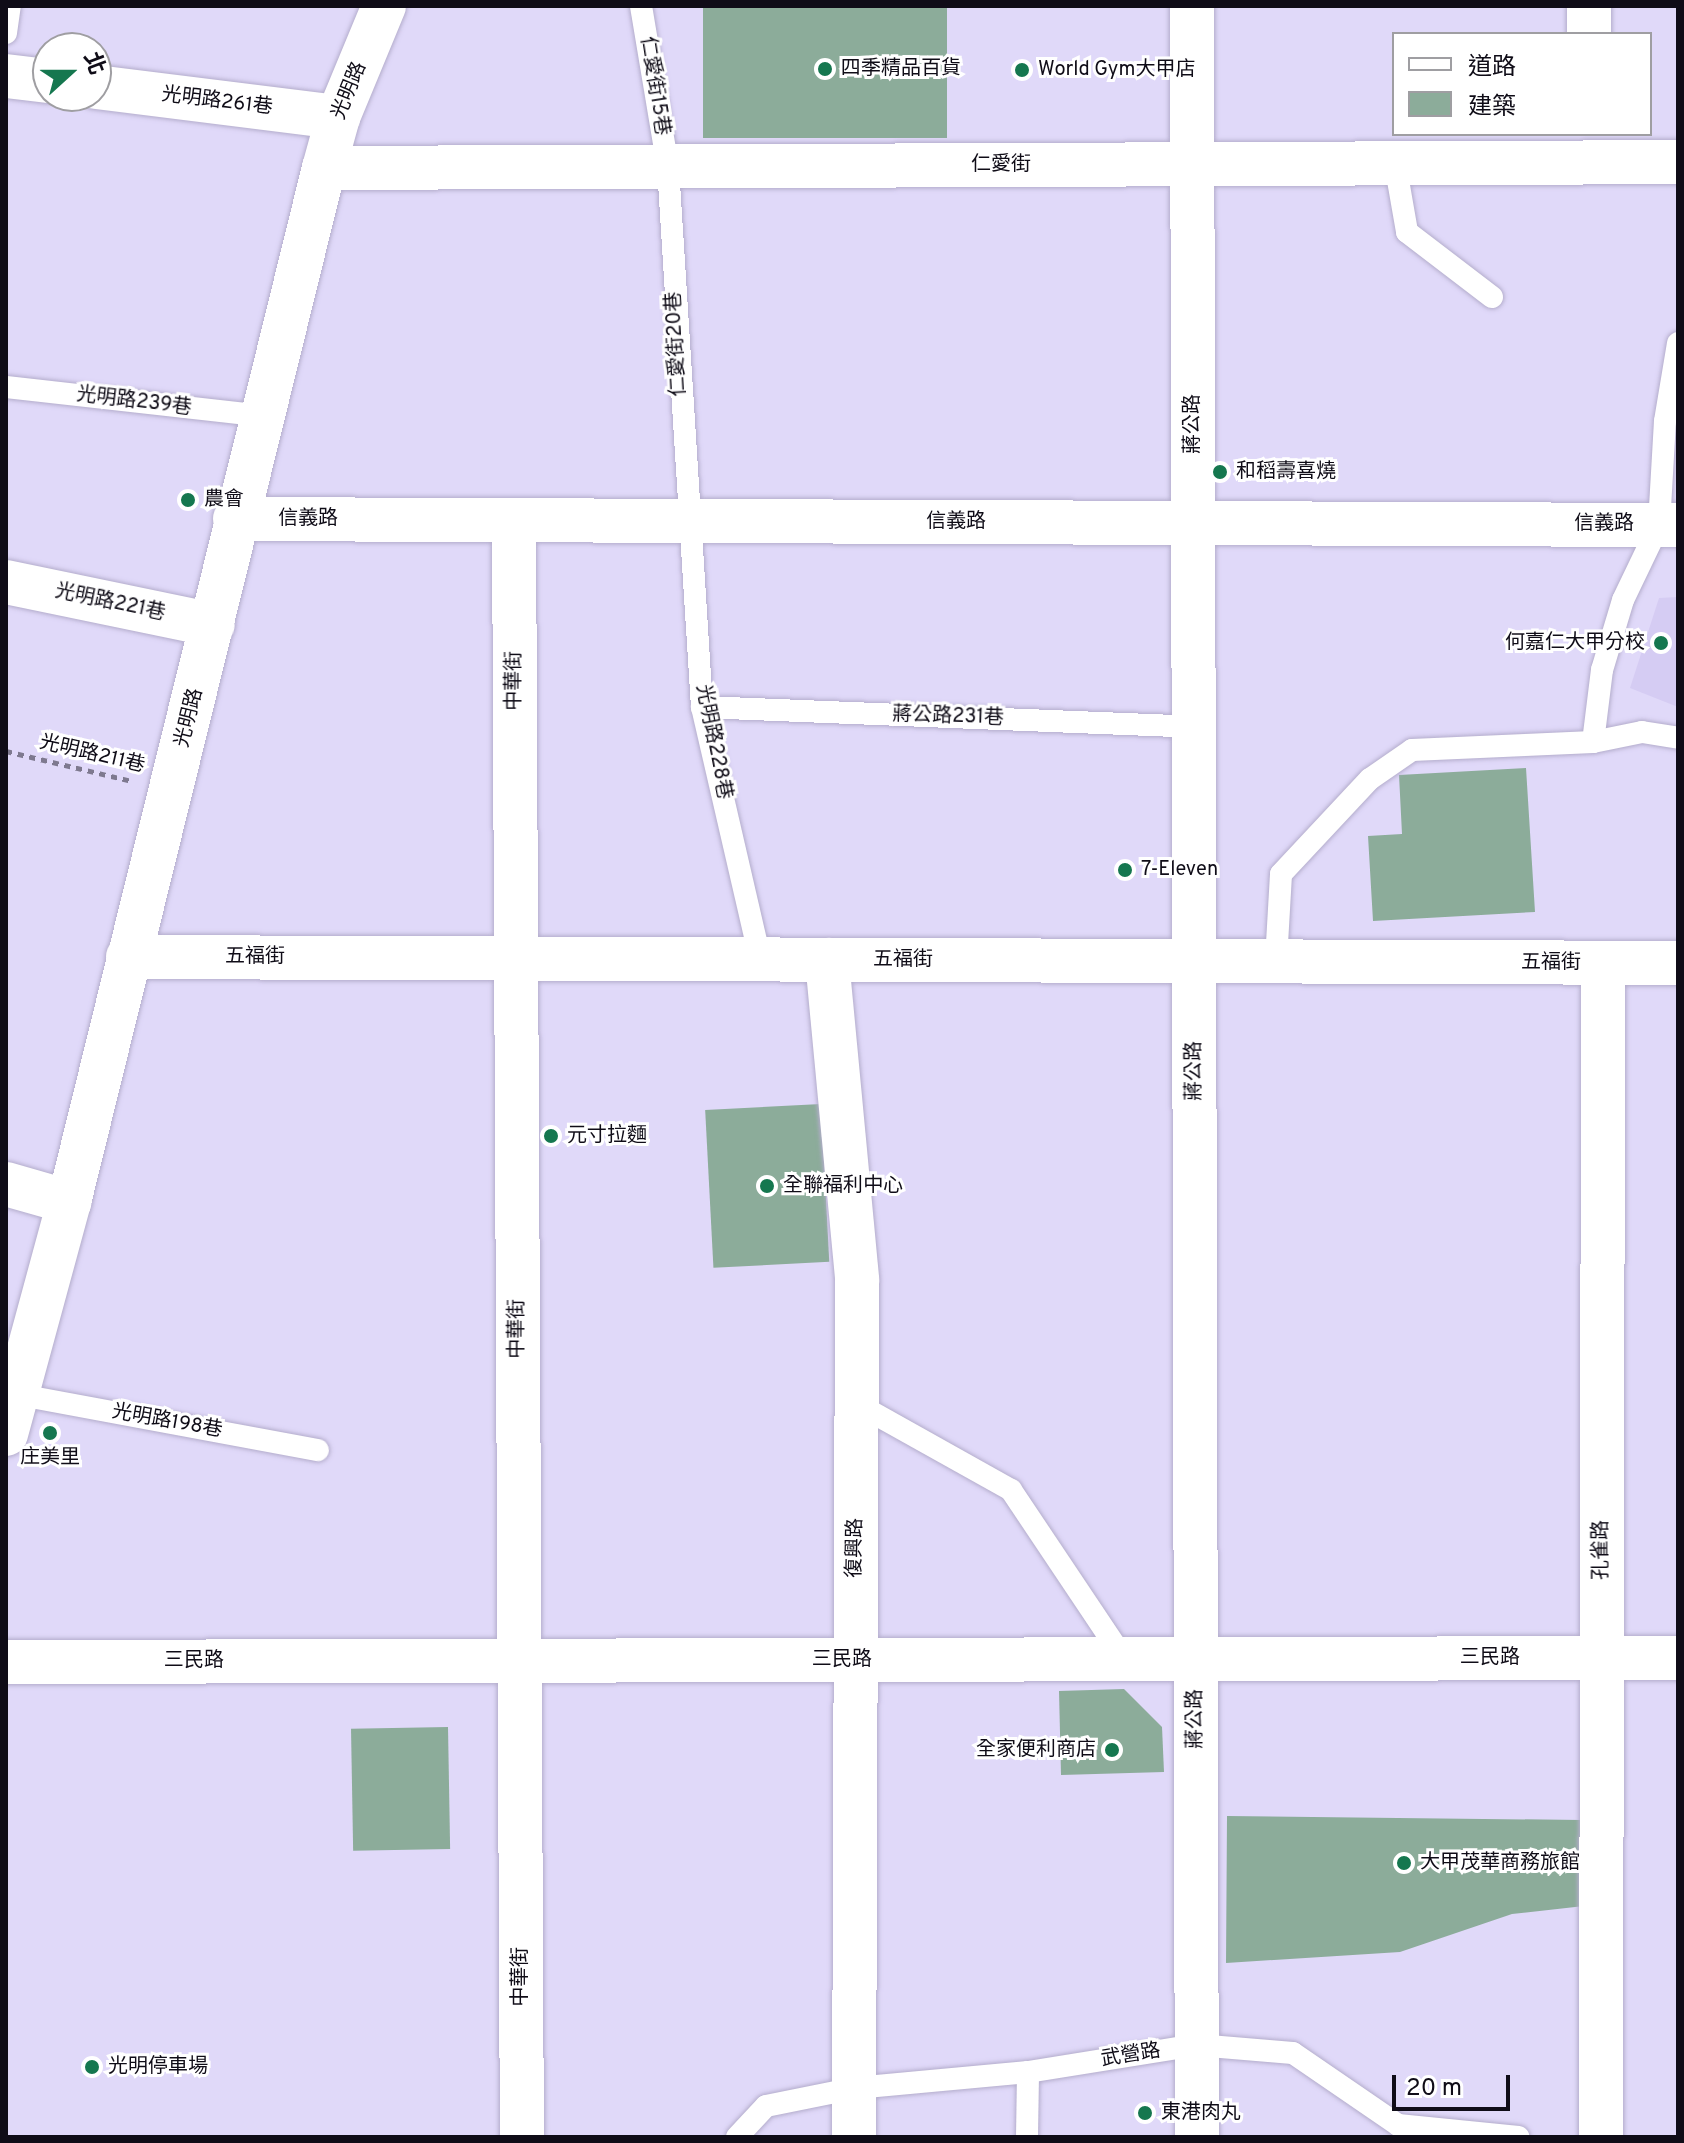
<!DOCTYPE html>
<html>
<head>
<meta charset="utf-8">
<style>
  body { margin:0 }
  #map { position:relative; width:1684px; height:2143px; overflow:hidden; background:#e0d9f9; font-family:Overpass,"Noto Sans TC",sans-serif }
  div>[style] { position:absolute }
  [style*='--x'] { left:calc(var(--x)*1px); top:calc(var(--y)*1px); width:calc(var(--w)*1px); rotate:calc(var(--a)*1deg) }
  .built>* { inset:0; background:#d5ccf3 }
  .building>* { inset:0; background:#8cac9a; transform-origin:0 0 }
  .path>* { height:5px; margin-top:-2.5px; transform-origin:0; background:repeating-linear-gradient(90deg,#7e798f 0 6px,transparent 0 12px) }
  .roads { filter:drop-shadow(0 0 2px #b4adcc) drop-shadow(0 0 2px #b4adcc) }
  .service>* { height:22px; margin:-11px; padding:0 11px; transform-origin:11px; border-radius:11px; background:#fff }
  .minor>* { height:44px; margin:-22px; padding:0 22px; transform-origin:22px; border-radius:22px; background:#fff }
  .tertiary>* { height:44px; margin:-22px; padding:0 22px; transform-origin:22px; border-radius:22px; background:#fff }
  .dots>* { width:22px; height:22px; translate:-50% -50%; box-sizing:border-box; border:4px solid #fff; border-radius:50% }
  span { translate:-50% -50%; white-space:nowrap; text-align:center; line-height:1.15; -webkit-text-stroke:6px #fff; paint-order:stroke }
  .poi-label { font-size:20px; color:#0f0c17 }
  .left { translate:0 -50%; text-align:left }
  .right { translate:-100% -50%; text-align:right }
  .street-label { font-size:20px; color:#0f0c17 }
  .frame { position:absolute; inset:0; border:8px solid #0f0c17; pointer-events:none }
  .legend { position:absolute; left:1392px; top:32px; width:260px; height:104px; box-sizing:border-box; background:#fff; border:2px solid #9f9ea2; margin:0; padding:10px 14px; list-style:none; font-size:24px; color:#0f0c17 }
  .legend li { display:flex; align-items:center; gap:16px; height:40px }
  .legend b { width:40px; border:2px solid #9f9ea2 }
  .north { position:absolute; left:32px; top:32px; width:80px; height:80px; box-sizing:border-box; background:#fff; border:2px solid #9f9ea2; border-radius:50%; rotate:69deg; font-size:22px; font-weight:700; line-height:32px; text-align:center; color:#0f0c17 }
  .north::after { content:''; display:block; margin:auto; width:28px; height:36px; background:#15774f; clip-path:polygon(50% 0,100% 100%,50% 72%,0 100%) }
  .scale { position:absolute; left:1392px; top:2075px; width:118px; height:36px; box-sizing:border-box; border:4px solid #0f0c17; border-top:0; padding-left:10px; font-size:24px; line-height:28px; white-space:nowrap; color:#0f0c17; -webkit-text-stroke:6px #fff; paint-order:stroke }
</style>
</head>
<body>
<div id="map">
  <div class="built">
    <i style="clip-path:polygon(1678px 597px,1678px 707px,1630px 688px,1659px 598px)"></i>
  </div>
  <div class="building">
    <i style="left:703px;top:6px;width:244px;height:132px"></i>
    <i style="clip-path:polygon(1526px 768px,1535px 912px,1373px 921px,1368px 836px,1402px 834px,1399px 775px)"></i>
    <i style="left:821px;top:1104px;width:158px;height:116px;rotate:87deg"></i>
    <i style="clip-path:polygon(1124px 1689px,1162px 1727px,1164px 1772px,1061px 1775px,1059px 1691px)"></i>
    <i style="left:448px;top:1727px;width:122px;height:97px;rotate:89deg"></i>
    <i style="clip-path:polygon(1227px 1816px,1581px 1820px,1584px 1906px,1512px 1914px,1400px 1952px,1226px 1963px)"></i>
  </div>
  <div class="path">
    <i style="--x:6;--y:751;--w:130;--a:13.4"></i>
  </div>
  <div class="roads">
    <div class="service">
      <i style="--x:641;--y:6;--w:163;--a:80.5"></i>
      <i style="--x:668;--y:167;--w:541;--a:86.4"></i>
      <i style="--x:702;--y:707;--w:259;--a:77"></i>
      <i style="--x:6;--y:33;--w:27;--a:-82"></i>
      <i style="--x:1395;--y:163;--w:70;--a:80.1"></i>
      <i style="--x:1407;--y:232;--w:107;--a:37.4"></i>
      <i style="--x:6;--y:387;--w:259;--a:6.4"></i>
      <i style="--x:702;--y:707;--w:492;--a:2.3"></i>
      <i style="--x:1593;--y:742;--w:73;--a:-82.9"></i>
      <i style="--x:1602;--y:670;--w:73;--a:-73.3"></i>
      <i style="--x:1623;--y:600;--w:83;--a:-64.4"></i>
      <i style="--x:1659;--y:525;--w:104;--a:-86.7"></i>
      <i style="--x:1665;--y:421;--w:79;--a:-80.5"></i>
      <i style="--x:1276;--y:961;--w:87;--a:-86.7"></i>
      <i style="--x:1281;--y:874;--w:130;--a:-46.9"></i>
      <i style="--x:1370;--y:779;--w:51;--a:-34.6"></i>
      <i style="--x:1412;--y:750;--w:181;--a:-2.5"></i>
      <i style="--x:1593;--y:742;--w:50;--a:-11.5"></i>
      <i style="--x:1642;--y:732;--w:36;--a:9"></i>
      <i style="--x:15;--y:1394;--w:308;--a:10.5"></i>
      <i style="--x:859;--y:1405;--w:174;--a:29.2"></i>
      <i style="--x:1011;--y:1490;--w:203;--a:56.2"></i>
      <i style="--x:737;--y:2137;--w:42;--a:-46.9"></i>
      <i style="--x:766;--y:2106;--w:91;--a:-11.4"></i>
      <i style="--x:855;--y:2088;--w:174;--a:-5.3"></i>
      <i style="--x:1028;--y:2072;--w:171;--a:-9.1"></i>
      <i style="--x:1197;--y:2045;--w:96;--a:4.8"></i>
      <i style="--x:1293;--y:2053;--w:127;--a:34.4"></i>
      <i style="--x:1398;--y:2125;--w:121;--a:5.7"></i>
      <i style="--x:1027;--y:2137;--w:65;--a:-89.1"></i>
    </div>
    <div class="minor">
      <i style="--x:1192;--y:6;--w:2131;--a:89.87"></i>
      <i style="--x:1589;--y:34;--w:28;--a:-90"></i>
      <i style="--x:6;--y:76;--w:42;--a:6.8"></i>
      <i style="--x:96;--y:87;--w:244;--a:7.1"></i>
      <i style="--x:324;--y:168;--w:1354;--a:-0.25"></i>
      <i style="--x:514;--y:520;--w:1617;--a:89.72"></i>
      <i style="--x:6;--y:582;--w:211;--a:11.7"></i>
      <i style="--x:128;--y:957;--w:1550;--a:0.22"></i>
      <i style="--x:827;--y:960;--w:321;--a:84.6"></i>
      <i style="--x:857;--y:1280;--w:857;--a:90.2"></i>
      <i style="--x:6;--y:1184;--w:66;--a:15.9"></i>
      <i style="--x:6;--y:1662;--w:1672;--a:-0.14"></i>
      <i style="--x:1601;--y:2137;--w:1174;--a:-89.9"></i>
    </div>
    <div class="tertiary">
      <i style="--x:235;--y:519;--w:1443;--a:0.24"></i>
      <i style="--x:6;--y:1434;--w:240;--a:-74.8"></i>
      <i style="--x:69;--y:1202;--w:1065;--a:-76.15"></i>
      <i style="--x:324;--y:168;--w:53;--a:-74.6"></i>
      <i style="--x:338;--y:117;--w:120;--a:-67.5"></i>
    </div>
  </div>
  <div class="dots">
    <i style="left:825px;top:69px;background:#15774f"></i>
    <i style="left:1022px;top:70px;background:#15774f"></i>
    <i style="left:1220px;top:472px;background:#15774f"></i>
    <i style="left:188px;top:500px;background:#15774f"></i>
    <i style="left:1661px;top:643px;background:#15774f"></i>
    <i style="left:1125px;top:870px;background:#15774f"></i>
    <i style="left:551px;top:1136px;background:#15774f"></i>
    <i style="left:767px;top:1186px;background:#15774f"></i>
    <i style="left:50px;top:1433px;background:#15774f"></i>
    <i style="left:1112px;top:1750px;background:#15774f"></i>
    <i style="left:1404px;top:1863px;background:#15774f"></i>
    <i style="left:92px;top:2067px;background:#15774f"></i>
    <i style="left:1145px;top:2113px;background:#15774f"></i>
  </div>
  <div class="poi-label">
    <span class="left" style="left:841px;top:69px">四季精品百貨</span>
    <span class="left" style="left:1038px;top:70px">World Gym大甲店</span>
    <span class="left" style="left:1236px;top:472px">和稻壽喜燒</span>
    <span class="left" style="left:204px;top:500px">農會</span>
    <span class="right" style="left:1645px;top:643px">何嘉仁大甲分校</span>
    <span class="left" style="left:1141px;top:870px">7-Eleven</span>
    <span class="left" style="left:567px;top:1136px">元寸拉麵</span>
    <span class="left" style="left:783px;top:1186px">全聯福利中心</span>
    <span style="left:50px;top:1458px">庄美里</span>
    <span class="right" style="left:1096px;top:1750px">全家便利商店</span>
    <span class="left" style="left:1420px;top:1863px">大甲茂華商務旅館</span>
    <span class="left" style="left:108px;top:2067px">光明停車場</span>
    <span class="left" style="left:1161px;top:2113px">東港肉丸</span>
  </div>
  <div class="street-label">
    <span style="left:654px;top:86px;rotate:81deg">仁愛街15巷</span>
    <span style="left:350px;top:91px;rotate:-68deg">光明路</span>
    <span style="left:217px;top:102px;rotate:7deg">光明路261巷</span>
    <span style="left:1001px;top:165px">仁愛街</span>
    <span style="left:677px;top:344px;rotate:-93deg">仁愛街20巷</span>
    <span style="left:134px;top:402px;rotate:7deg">光明路239巷</span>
    <span style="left:1193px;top:424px;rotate:-90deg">蔣公路</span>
    <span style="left:308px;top:519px">信義路</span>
    <span style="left:956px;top:522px">信義路</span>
    <span style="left:1604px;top:524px">信義路</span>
    <span style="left:110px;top:603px;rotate:12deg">光明路221巷</span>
    <span style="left:515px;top:681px;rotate:-90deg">中華街</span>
    <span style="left:948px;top:717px;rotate:2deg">蔣公路231巷</span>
    <span style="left:190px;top:718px;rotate:-76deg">光明路</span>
    <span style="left:713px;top:742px;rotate:79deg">光明路228巷</span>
    <span style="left:92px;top:755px;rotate:13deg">光明路211巷</span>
    <span style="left:255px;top:957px">五福街</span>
    <span style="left:903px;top:960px">五福街</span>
    <span style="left:1551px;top:963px">五福街</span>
    <span style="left:1195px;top:1071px;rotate:-90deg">蔣公路</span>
    <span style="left:518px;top:1329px;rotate:-90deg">中華街</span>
    <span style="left:167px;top:1422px;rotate:10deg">光明路198巷</span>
    <span style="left:856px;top:1548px;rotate:-89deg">復興路</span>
    <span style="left:1602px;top:1550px;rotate:-90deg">孔雀路</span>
    <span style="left:1490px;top:1658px">三民路</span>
    <span style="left:842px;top:1660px">三民路</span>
    <span style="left:194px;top:1661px">三民路</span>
    <span style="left:1196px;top:1719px;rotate:-90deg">蔣公路</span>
    <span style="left:521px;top:1977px;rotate:-90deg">中華街</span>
    <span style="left:1131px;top:2056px;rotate:-9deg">武營路</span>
  </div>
  <div class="frame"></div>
  <ul class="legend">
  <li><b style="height:10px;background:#fff"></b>道路</li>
  <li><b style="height:22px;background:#8cac9a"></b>建築</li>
  </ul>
  <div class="north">北</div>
  <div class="scale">20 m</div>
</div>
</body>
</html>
